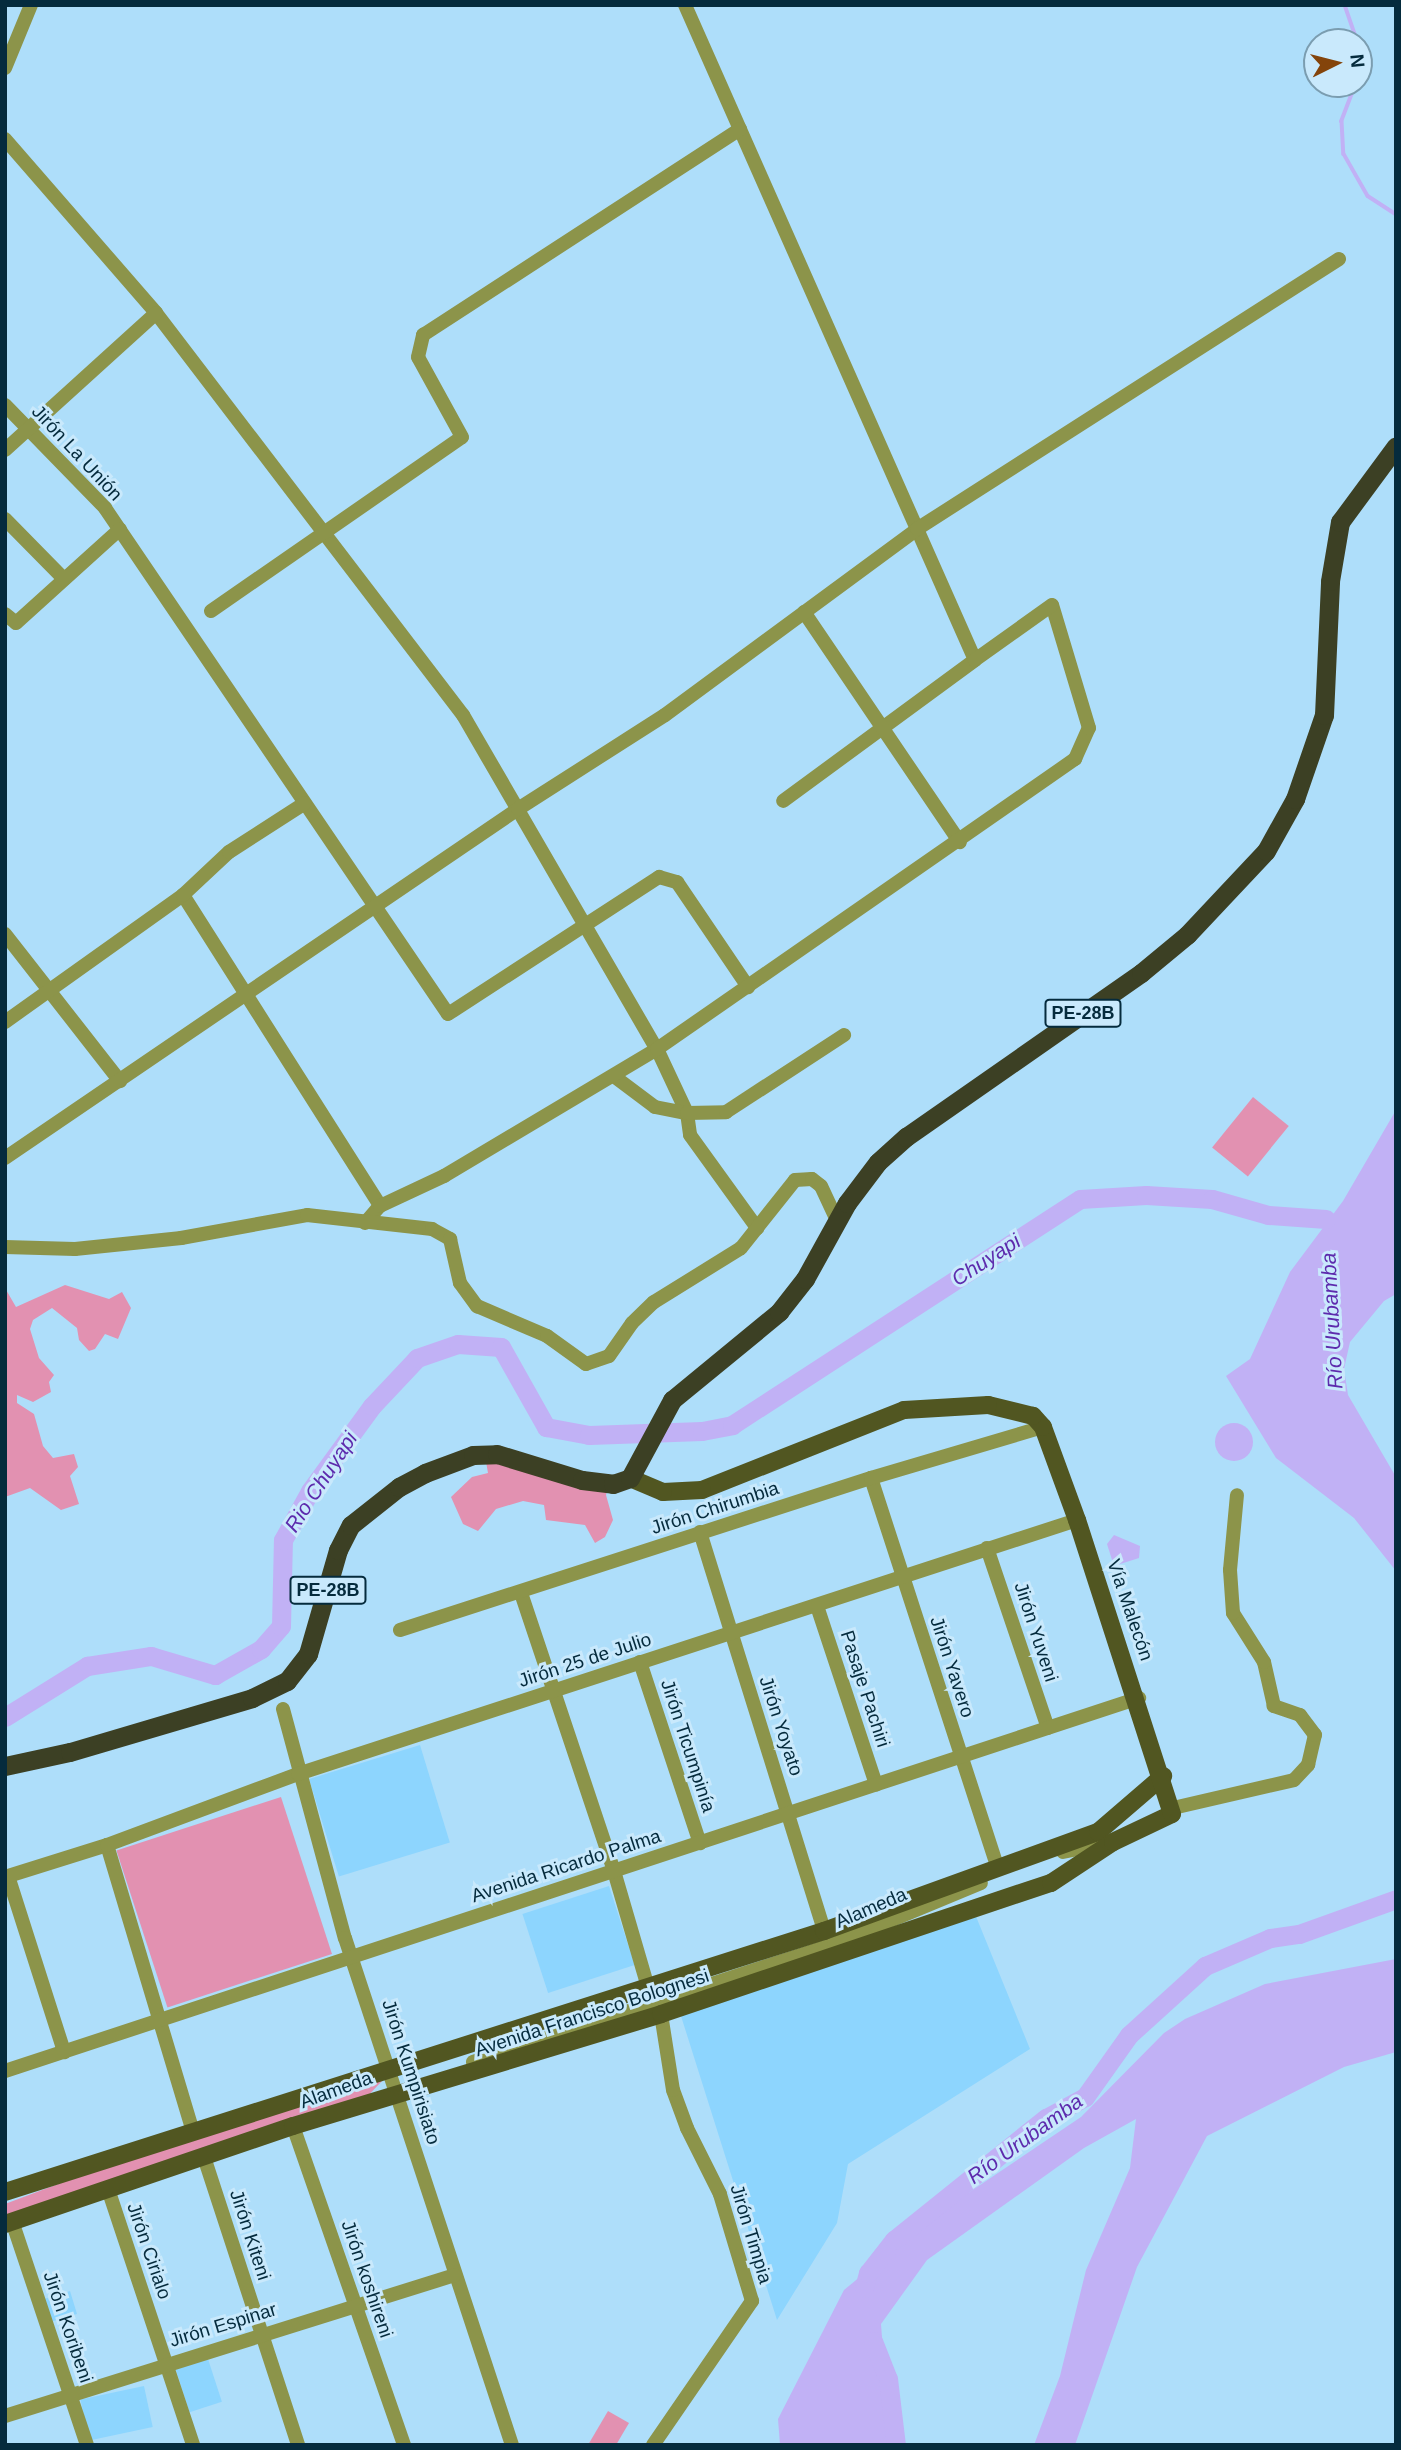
<!DOCTYPE html>
<html>
<head>
<meta charset="utf-8">
<style>
  body { margin:0 }
  #map { position:relative; width:1401px; height:2450px; overflow:hidden; background:#aedefa; font-family:Arial,sans-serif }
  div>[style] { position:absolute }
  [style*='--x'] { left:calc(var(--x)*1px); top:calc(var(--y)*1px); width:calc(var(--w)*1px); rotate:calc(var(--a)*1deg) }
  .built>* { inset:0; background:#8dd5fe; transform-origin:0 0 }
  .green>* { inset:0; background:#e291b1; transform-origin:0 0 }
  .water>* { inset:0; background:#c1b1f5 }
  .round { border-radius:50% }
  .stream>* { height:3.5px; margin:-1.75px; padding:0 1.75px; transform-origin:1.75px; border-radius:1.75px; background:#c1b1f5 }
  .river>* { height:19px; margin:-9.5px; padding:0 9.5px; transform-origin:9.5px; border-radius:9.5px; background:#c1b1f5 }
  .minor>* { height:14px; margin:-7px; padding:0 7px; transform-origin:7px; border-radius:7px; background:#8c944a }
  .major>* { height:18px; margin:-9px; padding:0 9px; transform-origin:9px; border-radius:9px; background:#515621 }
  .highway>* { height:19px; margin:-9.5px; padding:0 9.5px; transform-origin:9.5px; border-radius:9.5px; background:#3c4024 }
  span { translate:-50% -50%; white-space:nowrap; text-align:center; line-height:1.15; -webkit-text-stroke:6px #c9e9fc; paint-order:stroke }
  .shield-label span { padding:2px 5px; background:#c9e9fc; border:2px solid; border-radius:5px; -webkit-text-stroke-width:0 }
  .shield-label { font-size:18px; color:#052b3d; font-weight:700 }
  .street-label { font-size:19px; color:#052b3d }
  .water-label { font-size:21px; color:#5d2bad; font-style:italic }
  .frame { position:absolute; inset:0; border:7px solid #052b3d; pointer-events:none }
  .north { position:absolute; left:1303px; top:28px; width:70px; height:70px; box-sizing:border-box; background:#c9e9fc; border:2px solid #7b9db0; border-radius:50%; rotate:84deg; font-size:19px; font-weight:700; line-height:28px; text-align:center; color:#052b3d }
  .north::after { content:''; display:block; margin:auto; width:24px; height:32px; background:#84440b; clip-path:polygon(50% 0,100% 100%,50% 72%,0 100%) }
</style>
</head>
<body>
<div id="map">
  <div class="built">
    <i style="left:420px;top:1745px;width:102px;height:116px;rotate:73deg"></i>
    <i style="left:609px;top:1886px;width:83px;height:91px;rotate:72deg"></i>
    <i style="clip-path:polygon(975px 1914px,1030px 2049px,848px 2164px,837px 2223px,777px 2320px,681px 2016px)"></i>
    <i style="left:70px;top:2291px;width:24px;height:27px;rotate:73deg"></i>
    <i style="left:208px;top:2359px;width:45px;height:34px;rotate:72deg"></i>
    <i style="left:144px;top:2386px;width:42px;height:65px;rotate:78deg"></i>
  </div>
  <div class="green">
    <i style="left:1253px;top:1097px;width:46px;height:65px;rotate:39deg"></i>
    <i style="clip-path:polygon(65px 1285px,109px 1299px,122px 1292px,131px 1308px,118px 1339px,105px 1334px,95px 1349px,89px 1351px,79px 1340px,77px 1328px,52px 1308px,33px 1320px,30px 1329px,39px 1358px,54px 1375px,49px 1382px,51px 1392px,33px 1402px,17px 1395px,17px 1403px,34px 1414px,43px 1446px,53px 1458px,74px 1454px,78px 1467px,70px 1476px,79px 1504px,61px 1510px,30px 1488px,5px 1497px,5px 1288px,16px 1307px)"></i>
    <i style="clip-path:polygon(485px 1456px,609px 1484px,606px 1495px,613px 1520px,605px 1537px,595px 1543px,585px 1525px,546px 1520px,544px 1505px,523px 1501px,496px 1509px,478px 1531px,463px 1524px,451px 1497px,472px 1477px,488px 1473px)"></i>
    <i style="left:281px;top:1797px;width:165px;height:173px;rotate:72deg"></i>
    <i style="clip-path:polygon(383px 2080px,361px 2103px,5px 2223px,5px 2204px,281px 2100px)"></i>
    <i style="clip-path:polygon(608px 2411px,629px 2423px,616px 2445px,588px 2445px)"></i>
  </div>
  <div class="water">
    <i style="clip-path:polygon(1396px 1110px,1396px 1294px,1384px 1301px,1350px 1342px,1344px 1369px,1348px 1395px,1396px 1477px,1396px 1571px,1354px 1518px,1276px 1458px,1226px 1376px,1250px 1359px,1290px 1272px,1343px 1201px)"></i>
    <i class="round" style="left:1215px;top:1423px;width:38px;height:38px"></i>
    <i style="clip-path:polygon(1114px 1535px,1140px 1546px,1139px 1558px,1114px 1566px,1107px 1544px)"></i>
    <i style="clip-path:polygon(1396px 1959px,1396px 2052px,1344px 2067px,1207px 2136px,1137px 2267px,1075px 2445px,1034px 2445px,1060px 2376px,1086px 2270px,1130px 2168px,1136px 2119px,1084px 2148px,927px 2260px,881px 2324px,890px 2445px,780px 2445px,778px 2419px,844px 2290px,934px 2216px,1081px 2117px,1164px 2033px,1185px 2019px,1265px 1984px)"></i>
  </div>
  <div class="stream">
    <i style="--x:1345;--y:5;--w:39;--a:71"></i>
    <i style="--x:1359;--y:44;--w:14;--a:69"></i>
    <i style="--x:1364;--y:57;--w:17;--a:107"></i>
    <i style="--x:1356;--y:84;--w:40;--a:111"></i>
    <i style="--x:1342;--y:121;--w:33;--a:87"></i>
    <i style="--x:1344;--y:154;--w:48;--a:60.3"></i>
    <i style="--x:1368;--y:196;--w:33;--a:33"></i>
  </div>
  <div class="river">
    <i style="--x:5;--y:1717;--w:97;--a:-31.9"></i>
    <i style="--x:87;--y:1666;--w:65;--a:-8.9"></i>
    <i style="--x:151;--y:1656;--w:67;--a:16.5"></i>
    <i style="--x:215;--y:1675;--w:53;--a:-29.5"></i>
    <i style="--x:261;--y:1649;--w:30;--a:-49"></i>
    <i style="--x:281;--y:1626;--w:86;--a:-88.7"></i>
    <i style="--x:283;--y:1540;--w:56;--a:-61.1"></i>
    <i style="--x:310;--y:1491;--w:105;--a:-53.9"></i>
    <i style="--x:372;--y:1406;--w:66;--a:-46.8"></i>
    <i style="--x:417;--y:1358;--w:43;--a:-18.9"></i>
    <i style="--x:458;--y:1344;--w:43;--a:4"></i>
    <i style="--x:501;--y:1347;--w:92;--a:60.6"></i>
    <i style="--x:546;--y:1427;--w:44;--a:10.5"></i>
    <i style="--x:589;--y:1435;--w:113;--a:-2"></i>
    <i style="--x:702;--y:1431;--w:31;--a:-11"></i>
    <i style="--x:732;--y:1425;--w:415;--a:-33"></i>
    <i style="--x:1080;--y:1199;--w:66;--a:-3.5"></i>
    <i style="--x:1146;--y:1195;--w:66;--a:3.5"></i>
    <i style="--x:1212;--y:1199;--w:58;--a:15.9"></i>
    <i style="--x:1268;--y:1215;--w:58;--a:3.9"></i>
    <i style="--x:864;--y:2288;--w:16;--a:-75"></i>
    <i style="--x:868;--y:2273;--w:42;--a:-51.8"></i>
    <i style="--x:894;--y:2240;--w:195;--a:-38.8"></i>
    <i style="--x:1046;--y:2118;--w:44;--a:-28.3"></i>
    <i style="--x:1085;--y:2097;--w:76;--a:-54.6"></i>
    <i style="--x:1129;--y:2035;--w:103;--a:-42.2"></i>
    <i style="--x:1205;--y:1966;--w:71;--a:-23.3"></i>
    <i style="--x:1270;--y:1938;--w:29;--a:-8"></i>
    <i style="--x:1299;--y:1934;--w:103;--a:-19.8"></i>
    <i style="--x:873;--y:2341;--w:41;--a:68.5"></i>
    <i style="--x:888;--y:2379;--w:66;--a:83.1"></i>
  </div>
  <div class="minor">
    <i style="--x:685;--y:5;--w:716;--a:66.12"></i>
    <i style="--x:975;--y:660;--w:238;--a:143.7"></i>
    <i style="--x:5;--y:68;--w:68;--a:-67.6"></i>
    <i style="--x:5;--y:139;--w:230;--a:49"></i>
    <i style="--x:156;--y:313;--w:506;--a:52.63"></i>
    <i style="--x:463;--y:715;--w:386;--a:59.9"></i>
    <i style="--x:657;--y:1049;--w:71;--a:64.9"></i>
    <i style="--x:687;--y:1113;--w:22;--a:82"></i>
    <i style="--x:690;--y:1135;--w:115;--a:54.2"></i>
    <i style="--x:5;--y:405;--w:144;--a:45.8"></i>
    <i style="--x:105;--y:508;--w:611;--a:55.87"></i>
    <i style="--x:448;--y:1014;--w:252;--a:-33"></i>
    <i style="--x:659;--y:877;--w:19;--a:16"></i>
    <i style="--x:677;--y:882;--w:127;--a:55.9"></i>
    <i style="--x:5;--y:450;--w:204;--a:-42.2"></i>
    <i style="--x:5;--y:519;--w:84;--a:45.5"></i>
    <i style="--x:211;--y:611;--w:305;--a:-34.7"></i>
    <i style="--x:462;--y:437;--w:91;--a:-118.8"></i>
    <i style="--x:418;--y:357;--w:23;--a:-77"></i>
    <i style="--x:423;--y:335;--w:378;--a:-33"></i>
    <i style="--x:804;--y:612;--w:278;--a:55.9"></i>
    <i style="--x:5;--y:614;--w:14;--a:39"></i>
    <i style="--x:16;--y:623;--w:140;--a:-42.1"></i>
    <i style="--x:183;--y:895;--w:368;--a:57.6"></i>
    <i style="--x:5;--y:934;--w:187;--a:52"></i>
    <i style="--x:5;--y:1022;--w:219;--a:-35.5"></i>
    <i style="--x:183;--y:895;--w:63;--a:-43.1"></i>
    <i style="--x:229;--y:852;--w:90;--a:-32.8"></i>
    <i style="--x:615;--y:1077;--w:50;--a:36.9"></i>
    <i style="--x:655;--y:1107;--w:33;--a:11"></i>
    <i style="--x:687;--y:1113;--w:39;--a:-1"></i>
    <i style="--x:726;--y:1112;--w:141;--a:-33.1"></i>
    <i style="--x:5;--y:1158;--w:620;--a:-34.23"></i>
    <i style="--x:518;--y:809;--w:174;--a:-32.6"></i>
    <i style="--x:665;--y:715;--w:313;--a:-36.4"></i>
    <i style="--x:917;--y:529;--w:501;--a:-32.61"></i>
    <i style="--x:365;--y:1223;--w:23;--a:-49"></i>
    <i style="--x:380;--y:1206;--w:71;--a:-25.1"></i>
    <i style="--x:444;--y:1176;--w:248;--a:-30.8"></i>
    <i style="--x:657;--y:1049;--w:509;--a:-34.75"></i>
    <i style="--x:1075;--y:759;--w:34;--a:-66"></i>
    <i style="--x:1089;--y:728;--w:128;--a:-106.7"></i>
    <i style="--x:1052;--y:605;--w:95;--a:144.5"></i>
    <i style="--x:5;--y:1247;--w:70;--a:1.6"></i>
    <i style="--x:75;--y:1249;--w:107;--a:-5.9"></i>
    <i style="--x:181;--y:1238;--w:128;--a:-10.3"></i>
    <i style="--x:307;--y:1215;--w:126;--a:6.4"></i>
    <i style="--x:432;--y:1229;--w:21;--a:29"></i>
    <i style="--x:450;--y:1239;--w:45;--a:77.2"></i>
    <i style="--x:460;--y:1283;--w:29;--a:54"></i>
    <i style="--x:477;--y:1306;--w:76;--a:23.2"></i>
    <i style="--x:547;--y:1336;--w:48;--a:35.7"></i>
    <i style="--x:586;--y:1364;--w:24;--a:-19"></i>
    <i style="--x:609;--y:1356;--w:40;--a:-55.1"></i>
    <i style="--x:632;--y:1323;--w:30;--a:-44"></i>
    <i style="--x:654;--y:1302;--w:102;--a:-31.8"></i>
    <i style="--x:741;--y:1248;--w:87;--a:-51.5"></i>
    <i style="--x:795;--y:1180;--w:17;--a:-3"></i>
    <i style="--x:812;--y:1179;--w:11;--a:38"></i>
    <i style="--x:821;--y:1186;--w:38;--a:65"></i>
    <i style="--x:871;--y:1478;--w:410;--a:72"></i>
    <i style="--x:700;--y:1532;--w:418;--a:72.7"></i>
    <i style="--x:987;--y:1548;--w:190;--a:71.3"></i>
    <i style="--x:521;--y:1593;--w:293;--a:71.5"></i>
    <i style="--x:614;--y:1871;--w:121;--a:73.7"></i>
    <i style="--x:817;--y:1606;--w:188;--a:71.7"></i>
    <i style="--x:400;--y:1630;--w:495;--a:-17.9"></i>
    <i style="--x:871;--y:1478;--w:179;--a:-16.5"></i>
    <i style="--x:640;--y:1662;--w:191;--a:71.7"></i>
    <i style="--x:283;--y:1709;--w:237;--a:74.9"></i>
    <i style="--x:345;--y:1938;--w:534;--a:71.77"></i>
    <i style="--x:1173;--y:1808;--w:124;--a:-13"></i>
    <i style="--x:1294;--y:1780;--w:21;--a:-47"></i>
    <i style="--x:1308;--y:1765;--w:31;--a:-77"></i>
    <i style="--x:1315;--y:1735;--w:25;--a:-127"></i>
    <i style="--x:1300;--y:1715;--w:28;--a:-161"></i>
    <i style="--x:1274;--y:1706;--w:45;--a:-102.8"></i>
    <i style="--x:1264;--y:1662;--w:58;--a:-122.3"></i>
    <i style="--x:1233;--y:1613;--w:43;--a:-94"></i>
    <i style="--x:1230;--y:1570;--w:75;--a:-84.7"></i>
    <i style="--x:107;--y:1845;--w:299;--a:73.3"></i>
    <i style="--x:1063;--y:1852;--w:46;--a:-11.3"></i>
    <i style="--x:8;--y:1876;--w:185;--a:72.3"></i>
    <i style="--x:5;--y:1877;--w:107;--a:-17.4"></i>
    <i style="--x:107;--y:1845;--w:204;--a:-20.4"></i>
    <i style="--x:298;--y:1774;--w:819;--a:-18.06"></i>
    <i style="--x:473;--y:2062;--w:380;--a:-18.1"></i>
    <i style="--x:834;--y:1944;--w:159;--a:-22.5"></i>
    <i style="--x:5;--y:2071;--w:1194;--a:-18.21"></i>
    <i style="--x:293;--y:2126;--w:338;--a:70.8"></i>
    <i style="--x:204;--y:2157;--w:303;--a:71.9"></i>
    <i style="--x:108;--y:2189;--w:270;--a:71.6"></i>
    <i style="--x:12;--y:2221;--w:236;--a:71.5"></i>
    <i style="--x:5;--y:2416;--w:471;--a:-17.4"></i>
    <i style="--x:653;--y:2445;--w:175;--a:-55.5"></i>
    <i style="--x:752;--y:2301;--w:112;--a:-106.7"></i>
    <i style="--x:720;--y:2194;--w:74;--a:-116.6"></i>
    <i style="--x:687;--y:2128;--w:40;--a:-110.2"></i>
    <i style="--x:673;--y:2090;--w:77;--a:-99"></i>
  </div>
  <div class="major">
    <i style="--x:5;--y:2192;--w:860;--a:-17.68"></i>
    <i style="--x:824;--y:1931;--w:291;--a:-19.9"></i>
    <i style="--x:1098;--y:1832;--w:86;--a:-40.7"></i>
    <i style="--x:5;--y:2224;--w:304;--a:-18.8"></i>
    <i style="--x:293;--y:2126;--w:385;--a:-16.9"></i>
    <i style="--x:661;--y:2014;--w:411;--a:-18.6"></i>
    <i style="--x:1051;--y:1883;--w:74;--a:-33.5"></i>
    <i style="--x:1113;--y:1842;--w:65;--a:-25.4"></i>
    <i style="--x:1172;--y:1814;--w:309;--a:-107.9"></i>
    <i style="--x:1077;--y:1520;--w:99;--a:-110.1"></i>
    <i style="--x:1043;--y:1427;--w:15;--a:-132"></i>
    <i style="--x:1033;--y:1416;--w:46;--a:-166.3"></i>
    <i style="--x:988;--y:1405;--w:84;--a:176.6"></i>
    <i style="--x:904;--y:1410;--w:217;--a:158.4"></i>
    <i style="--x:702;--y:1490;--w:39;--a:177"></i>
    <i style="--x:663;--y:1492;--w:36;--a:-157"></i>
  </div>
  <div class="highway">
    <i style="--x:5;--y:1766;--w:66;--a:-12.2"></i>
    <i style="--x:70;--y:1752;--w:190;--a:-16.5"></i>
    <i style="--x:252;--y:1698;--w:39;--a:-26"></i>
    <i style="--x:287;--y:1681;--w:34;--a:-52"></i>
    <i style="--x:308;--y:1654;--w:108;--a:-73.9"></i>
    <i style="--x:338;--y:1550;--w:28;--a:-63"></i>
    <i style="--x:351;--y:1525;--w:61;--a:-38.4"></i>
    <i style="--x:399;--y:1487;--w:30;--a:-28"></i>
    <i style="--x:425;--y:1473;--w:51;--a:-20.6"></i>
    <i style="--x:473;--y:1455;--w:24;--a:-2"></i>
    <i style="--x:497;--y:1454;--w:89;--a:17"></i>
    <i style="--x:582;--y:1480;--w:31;--a:7"></i>
    <i style="--x:613;--y:1484;--w:18;--a:-19"></i>
    <i style="--x:630;--y:1478;--w:89;--a:-61.7"></i>
    <i style="--x:672;--y:1400;--w:139;--a:-39.4"></i>
    <i style="--x:779;--y:1312;--w:42;--a:-51.8"></i>
    <i style="--x:805;--y:1279;--w:87;--a:-61.1"></i>
    <i style="--x:847;--y:1203;--w:51;--a:-52.9"></i>
    <i style="--x:878;--y:1162;--w:38;--a:-42"></i>
    <i style="--x:906;--y:1137;--w:287;--a:-34.9"></i>
    <i style="--x:1141;--y:973;--w:60;--a:-39.6"></i>
    <i style="--x:1187;--y:935;--w:115;--a:-46.8"></i>
    <i style="--x:1266;--y:851;--w:60;--a:-60.9"></i>
    <i style="--x:1295;--y:799;--w:89;--a:-71"></i>
    <i style="--x:1324;--y:715;--w:134;--a:-87.4"></i>
    <i style="--x:1330;--y:581;--w:60;--a:-80.4"></i>
    <i style="--x:1340;--y:522;--w:94;--a:-53.6"></i>
  </div>
  <div class="shield-label">
    <span style="left:1083px;top:1013px">PE-28B</span>
    <span style="left:328px;top:1590px">PE-28B</span>
  </div>
  <div class="street-label">
    <span style="left:77px;top:453px;rotate:47deg">Jirón La Unión</span>
    <span style="left:715px;top:1508px;rotate:-18deg">Jirón Chirumbia</span>
    <span style="left:1130px;top:1610px;rotate:71deg">Vía Malecón</span>
    <span style="left:1036px;top:1632px;rotate:72deg">Jirón Yuveni</span>
    <span style="left:585px;top:1660px;rotate:-18deg">Jirón 25 de Julio</span>
    <span style="left:952px;top:1667px;rotate:72deg">Jirón Yavero</span>
    <span style="left:865px;top:1689px;rotate:72deg">Pasaje Pachiri</span>
    <span style="left:781px;top:1726px;rotate:72deg">Jirón Yoyato</span>
    <span style="left:688px;top:1746px;rotate:72deg">Jirón Ticumpinía</span>
    <span style="left:566px;top:1866px;rotate:-18deg">Avenida Ricardo Palma</span>
    <span style="left:871px;top:1908px;rotate:-23deg">Alameda</span>
    <span style="left:592px;top:2013px;rotate:-18deg">Avenida Francisco Bolognesi</span>
    <span style="left:411px;top:2072px;rotate:72deg">Jirón Kumpirisiato</span>
    <span style="left:336px;top:2090px;rotate:-20deg">Alameda</span>
    <span style="left:751px;top:2234px;rotate:73deg">Jirón Timpia</span>
    <span style="left:250px;top:2235px;rotate:72deg">Jirón Kiteni</span>
    <span style="left:149px;top:2251px;rotate:71deg">Jirón Cirialo</span>
    <span style="left:367px;top:2279px;rotate:71deg">Jirón koshireni</span>
    <span style="left:223px;top:2325px;rotate:-17deg">Jirón Espinar</span>
    <span style="left:68px;top:2327px;rotate:71deg">Jirón Koribeni</span>
  </div>
  <div class="water-label">
    <span style="left:986px;top:1260px;rotate:-33deg">Chuyapi</span>
    <span style="left:1332px;top:1321px;rotate:-93deg">Río Urubamba</span>
    <span style="left:321px;top:1482px;rotate:-57deg">Rio Chuyapi</span>
    <span style="left:1025px;top:2139px;rotate:-36deg">Río Urubamba</span>
  </div>
  <div class="frame"></div>
  <div class="north">N</div>
</div>
</body>
</html>
